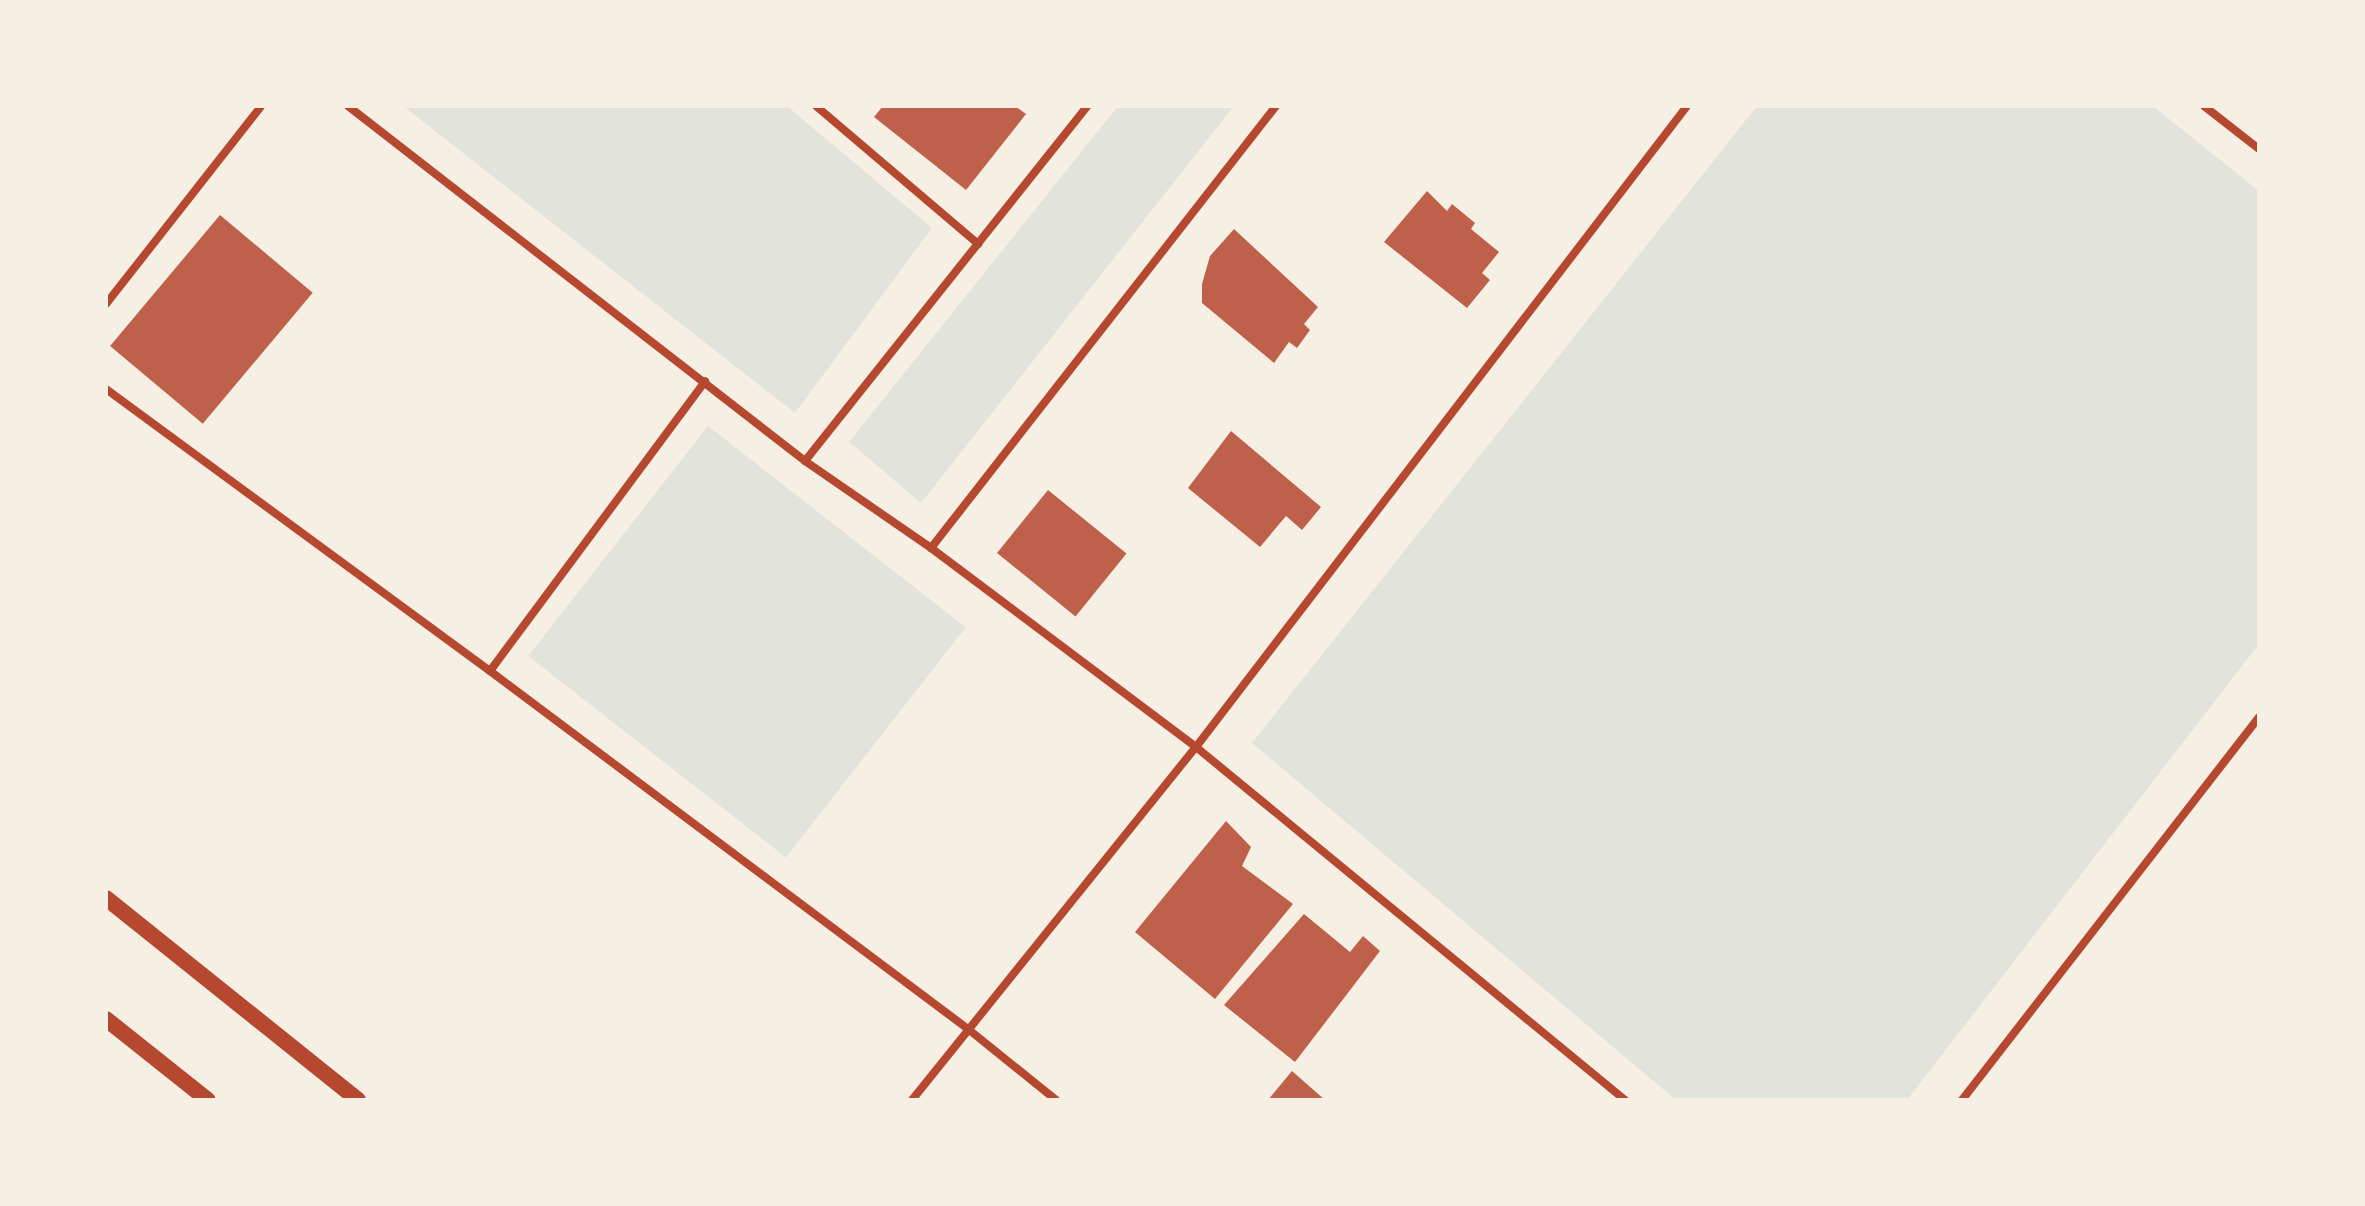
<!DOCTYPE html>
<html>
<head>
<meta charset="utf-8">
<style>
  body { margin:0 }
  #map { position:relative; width:2365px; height:1206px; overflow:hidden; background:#f6efe4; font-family:"Nunito Sans",sans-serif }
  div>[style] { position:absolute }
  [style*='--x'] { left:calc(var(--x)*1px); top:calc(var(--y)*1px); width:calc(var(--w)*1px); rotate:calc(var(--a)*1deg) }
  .green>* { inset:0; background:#e2e4dc; transform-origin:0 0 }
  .building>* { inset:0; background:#bf614a; transform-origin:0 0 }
  .minor>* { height:8px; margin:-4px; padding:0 4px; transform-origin:4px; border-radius:4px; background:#b5482f }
  .secondary>* { height:16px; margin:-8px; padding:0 8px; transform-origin:8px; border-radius:8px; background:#b5482f }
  span { translate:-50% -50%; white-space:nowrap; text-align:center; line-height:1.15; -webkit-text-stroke:8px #f6efe4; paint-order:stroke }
  .frame { position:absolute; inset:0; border:108px solid #f6efe4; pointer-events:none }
</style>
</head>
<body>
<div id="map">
  <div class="green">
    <i style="clip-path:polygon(403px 106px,787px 106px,932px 228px,795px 413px)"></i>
    <i style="clip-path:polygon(1118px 106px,1234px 106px,921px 503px,849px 442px)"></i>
    <i style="clip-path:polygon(1757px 106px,2153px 106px,2259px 191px,2259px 644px,1907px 1100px,1676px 1100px,1252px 743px)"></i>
    <i style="left:708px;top:426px;width:327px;height:292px;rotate:38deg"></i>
  </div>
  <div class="building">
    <i style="clip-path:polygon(883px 106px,1015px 106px,1026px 114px,966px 190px,874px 117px)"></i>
    <i style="clip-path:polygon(1427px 191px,1447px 211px,1452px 204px,1475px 223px,1471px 229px,1499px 252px,1482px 273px,1490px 280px,1467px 308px,1384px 242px)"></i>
    <i style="left:220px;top:215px;width:121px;height:171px;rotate:40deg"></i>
    <i style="clip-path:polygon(1234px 229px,1318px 307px,1304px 324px,1310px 330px,1297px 348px,1289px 342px,1274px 363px,1202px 303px,1202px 284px,1210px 256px)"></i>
    <i style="clip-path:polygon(1231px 431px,1321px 507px,1302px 530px,1286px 516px,1260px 547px,1188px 488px)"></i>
    <i style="left:1048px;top:490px;width:101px;height:81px;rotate:39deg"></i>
    <i style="clip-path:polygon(1226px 821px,1251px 847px,1242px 866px,1293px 904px,1215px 999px,1135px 932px)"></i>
    <i style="clip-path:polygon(1304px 914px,1350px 952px,1363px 936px,1380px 951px,1295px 1062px,1224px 1005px)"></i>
    <i style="clip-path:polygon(1292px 1071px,1325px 1100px,1268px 1100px)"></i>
  </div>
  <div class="minor">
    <i style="--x:348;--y:106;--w:579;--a:37.84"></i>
    <i style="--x:805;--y:461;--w:153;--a:34.6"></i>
    <i style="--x:931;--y:548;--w:331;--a:36.9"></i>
    <i style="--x:1196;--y:747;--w:556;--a:39.45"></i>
    <i style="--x:816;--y:106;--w:213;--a:40.4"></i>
    <i style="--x:2204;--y:106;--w:70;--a:38"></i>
    <i style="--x:106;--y:304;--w:251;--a:-51.9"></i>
    <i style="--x:106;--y:389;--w:476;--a:36.3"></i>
    <i style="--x:490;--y:671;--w:597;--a:36.83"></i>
    <i style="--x:968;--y:1029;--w:113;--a:38.9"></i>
    <i style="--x:805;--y:461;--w:453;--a:-51.5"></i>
    <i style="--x:931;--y:548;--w:561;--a:-52.03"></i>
    <i style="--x:490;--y:671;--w:361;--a:-53.4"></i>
    <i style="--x:912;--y:1100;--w:453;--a:-51.2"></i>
    <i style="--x:1196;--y:747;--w:807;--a:-52.55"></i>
    <i style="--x:1962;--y:1100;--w:485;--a:-52.2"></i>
  </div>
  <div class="secondary">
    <i style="--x:106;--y:898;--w:323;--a:38.7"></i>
    <i style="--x:106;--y:1019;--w:130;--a:38.5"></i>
  </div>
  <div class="frame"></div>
</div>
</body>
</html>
